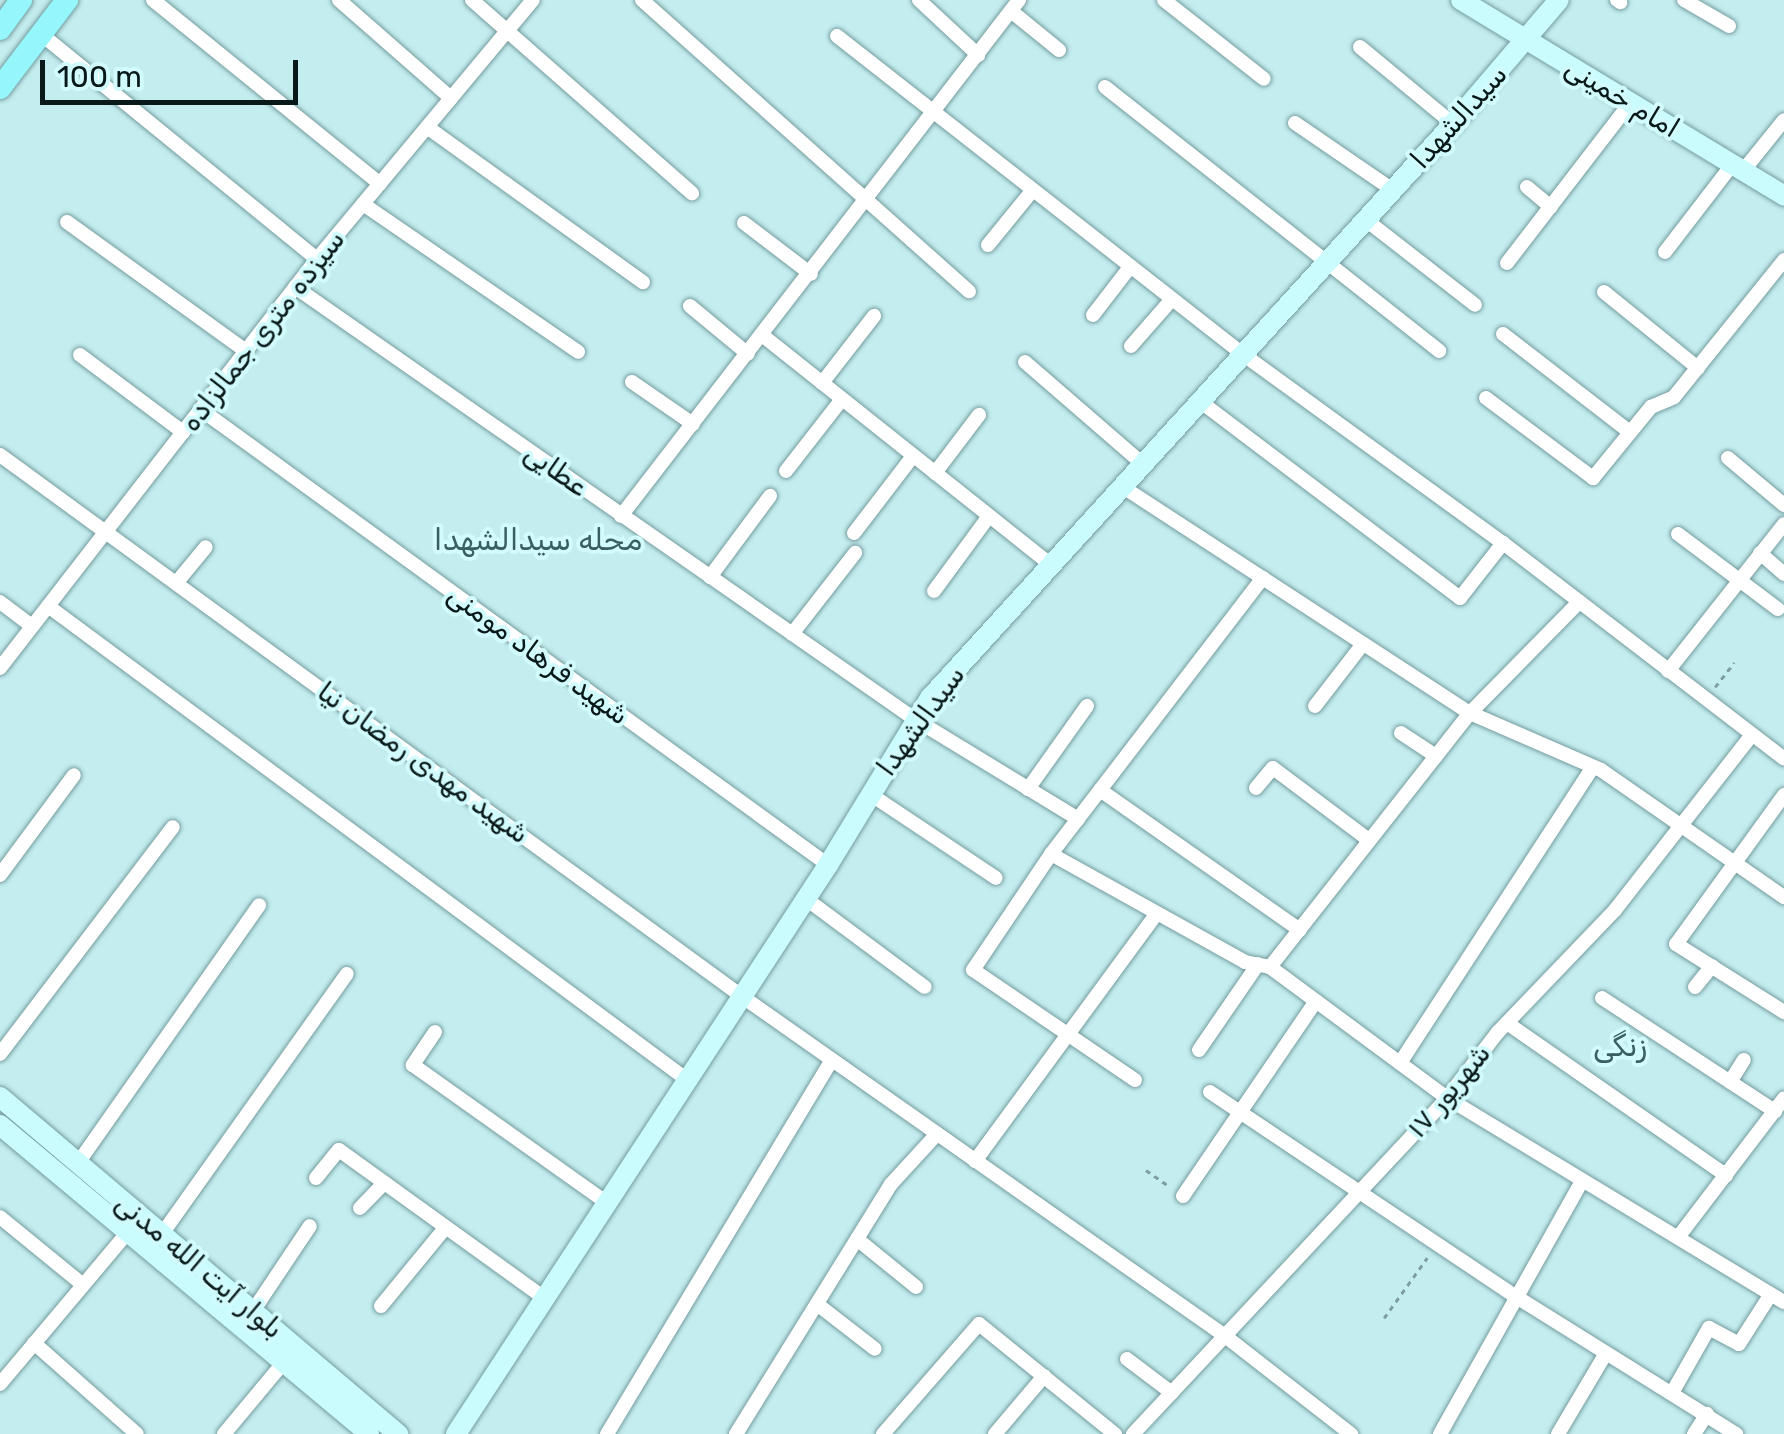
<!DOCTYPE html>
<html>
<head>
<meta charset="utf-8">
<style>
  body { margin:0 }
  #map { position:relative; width:1784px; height:1434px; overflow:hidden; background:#c4edef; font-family:Rubik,"Noto Naskh Arabic",sans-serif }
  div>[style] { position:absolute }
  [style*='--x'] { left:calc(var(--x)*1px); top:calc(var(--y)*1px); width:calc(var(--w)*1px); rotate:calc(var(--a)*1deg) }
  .path>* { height:2.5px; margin-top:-1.25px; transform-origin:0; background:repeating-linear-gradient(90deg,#7f9ea0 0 5px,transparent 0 10px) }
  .roads { filter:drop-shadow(0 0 2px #759c9e) drop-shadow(0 0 2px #759c9e) }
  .street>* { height:14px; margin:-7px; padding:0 7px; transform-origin:7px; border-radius:7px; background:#fff }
  .secondary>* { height:20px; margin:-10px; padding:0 10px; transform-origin:10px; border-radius:10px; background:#cafbfd }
  .primary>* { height:22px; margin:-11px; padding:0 11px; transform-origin:11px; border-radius:11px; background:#95f7fb }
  span { translate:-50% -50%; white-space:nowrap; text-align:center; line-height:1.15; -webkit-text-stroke:8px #d1fbfd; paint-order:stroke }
  .street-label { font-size:28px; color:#09191a }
  .neighbourhood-label { font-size:30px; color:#3a5f61 }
  .scale { position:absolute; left:40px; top:60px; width:258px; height:45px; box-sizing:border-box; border:5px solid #09191a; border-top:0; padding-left:12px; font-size:30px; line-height:35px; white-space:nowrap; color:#09191a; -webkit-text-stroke:8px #d1fbfd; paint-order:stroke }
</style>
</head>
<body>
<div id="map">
  <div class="path">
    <i style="--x:1715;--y:687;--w:31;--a:-52"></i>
    <i style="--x:1146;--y:1170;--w:28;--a:35"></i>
    <i style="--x:1384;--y:1318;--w:74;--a:-54.4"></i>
  </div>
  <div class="roads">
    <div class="street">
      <i style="--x:153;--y:0;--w:292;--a:39"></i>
      <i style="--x:339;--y:0;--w:149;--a:41.2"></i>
      <i style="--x:472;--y:0;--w:293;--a:41.3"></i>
      <i style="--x:642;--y:0;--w:438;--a:41.7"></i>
      <i style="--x:919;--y:0;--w:81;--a:43"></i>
      <i style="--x:1164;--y:0;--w:127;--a:38.3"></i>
      <i style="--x:1617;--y:0;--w:4;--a:34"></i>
      <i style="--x:1684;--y:0;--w:52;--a:30"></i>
      <i style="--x:1011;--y:11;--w:62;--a:39.1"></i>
      <i style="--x:41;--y:34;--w:356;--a:39.2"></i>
      <i style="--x:837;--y:36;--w:517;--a:38.09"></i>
      <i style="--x:1244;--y:355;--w:320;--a:36"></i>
      <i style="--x:1503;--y:543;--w:354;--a:37.5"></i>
      <i style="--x:1360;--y:47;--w:121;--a:39.6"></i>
      <i style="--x:1105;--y:87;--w:426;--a:38.3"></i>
      <i style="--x:1295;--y:123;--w:119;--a:34.4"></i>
      <i style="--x:427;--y:127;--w:266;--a:35.7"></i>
      <i style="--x:1743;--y:171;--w:65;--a:-51.2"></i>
      <i style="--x:1527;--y:187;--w:31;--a:40"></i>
      <i style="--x:363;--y:204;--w:261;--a:34.5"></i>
      <i style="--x:1366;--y:220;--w:138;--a:37.9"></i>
      <i style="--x:67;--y:222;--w:221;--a:35.8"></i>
      <i style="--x:744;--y:223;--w:84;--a:37.3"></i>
      <i style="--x:988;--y:245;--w:70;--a:-50.8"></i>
      <i style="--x:1665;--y:252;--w:110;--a:-52.4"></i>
      <i style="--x:1507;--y:263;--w:202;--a:-52.4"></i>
      <i style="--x:295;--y:287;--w:757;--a:34.89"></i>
      <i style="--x:916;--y:720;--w:190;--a:31.4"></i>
      <i style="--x:1604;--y:292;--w:121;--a:39"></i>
      <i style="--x:690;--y:306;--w:75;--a:39.6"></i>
      <i style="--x:1093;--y:315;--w:61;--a:-52.4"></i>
      <i style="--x:1503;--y:334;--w:160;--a:37.7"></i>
      <i style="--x:762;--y:335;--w:371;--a:38.5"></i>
      <i style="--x:1131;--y:346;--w:62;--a:-48.9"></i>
      <i style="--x:80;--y:355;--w:129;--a:36.8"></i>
      <i style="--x:1025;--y:362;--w:157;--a:40.9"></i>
      <i style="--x:632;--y:382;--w:74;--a:34.5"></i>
      <i style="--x:822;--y:383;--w:85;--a:-52.2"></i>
      <i style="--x:1486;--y:398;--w:134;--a:36.8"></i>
      <i style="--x:1593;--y:478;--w:92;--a:-50.8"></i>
      <i style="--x:1651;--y:407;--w:25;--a:-23"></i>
      <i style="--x:1674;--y:397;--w:176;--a:-51.2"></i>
      <i style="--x:1201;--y:402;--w:325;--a:37.1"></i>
      <i style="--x:1460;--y:598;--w:70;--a:-52"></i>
      <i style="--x:200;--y:409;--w:776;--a:35.98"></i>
      <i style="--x:0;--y:455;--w:916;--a:36.12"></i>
      <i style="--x:740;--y:995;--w:593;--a:35.11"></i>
      <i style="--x:1225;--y:1336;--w:160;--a:37.9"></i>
      <i style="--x:1728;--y:458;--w:73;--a:40"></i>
      <i style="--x:786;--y:471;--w:91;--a:-52.1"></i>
      <i style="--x:935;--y:473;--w:73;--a:-52.8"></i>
      <i style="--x:1123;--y:487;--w:414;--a:33.1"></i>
      <i style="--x:1470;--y:713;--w:143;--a:23.5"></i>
      <i style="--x:1601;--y:770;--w:223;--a:34.8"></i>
      <i style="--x:621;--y:516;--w:652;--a:-52.36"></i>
      <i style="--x:854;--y:533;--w:97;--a:-52.5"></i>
      <i style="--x:1678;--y:534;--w:125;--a:36.9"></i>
      <i style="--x:1760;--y:553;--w:32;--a:41"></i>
      <i style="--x:710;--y:577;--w:101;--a:-53.5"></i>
      <i style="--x:177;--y:582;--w:45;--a:-50.4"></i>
      <i style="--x:934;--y:591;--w:93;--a:-53.7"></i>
      <i style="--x:0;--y:602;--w:40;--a:37"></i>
      <i style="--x:48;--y:606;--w:794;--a:36.55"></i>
      <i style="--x:792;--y:634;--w:103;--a:-52.1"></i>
      <i style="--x:0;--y:668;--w:517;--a:-52.22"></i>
      <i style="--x:317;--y:259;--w:337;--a:-50.2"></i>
      <i style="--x:1668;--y:671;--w:187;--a:-51.7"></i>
      <i style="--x:1315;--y:706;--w:78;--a:-52.3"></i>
      <i style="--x:1401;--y:733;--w:42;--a:33.3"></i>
      <i style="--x:1256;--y:788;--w:26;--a:-50"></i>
      <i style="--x:1273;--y:768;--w:120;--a:36.9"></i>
      <i style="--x:1028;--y:789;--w:102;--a:-54.6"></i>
      <i style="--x:1100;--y:790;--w:244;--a:35"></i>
      <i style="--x:870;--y:794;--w:151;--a:33.7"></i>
      <i style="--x:1784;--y:795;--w:184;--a:125.9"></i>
      <i style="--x:1676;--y:944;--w:128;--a:32.2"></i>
      <i style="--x:1051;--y:854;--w:222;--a:29.1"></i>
      <i style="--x:1245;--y:962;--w:25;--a:11"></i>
      <i style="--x:1270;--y:967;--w:220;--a:36.5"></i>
      <i style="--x:1447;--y:1098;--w:394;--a:31.2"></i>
      <i style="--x:0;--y:875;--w:124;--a:-53.5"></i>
      <i style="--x:805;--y:898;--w:149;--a:36.6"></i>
      <i style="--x:1270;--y:967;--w:323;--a:-51.8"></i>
      <i style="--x:1470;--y:713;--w:156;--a:-45.5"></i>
      <i style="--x:1695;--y:987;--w:27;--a:-51"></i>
      <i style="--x:1602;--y:998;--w:207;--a:33.2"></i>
      <i style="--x:1507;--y:1023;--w:267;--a:34.8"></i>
      <i style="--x:435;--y:1032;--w:40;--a:124"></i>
      <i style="--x:413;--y:1065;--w:237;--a:35.4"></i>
      <i style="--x:1199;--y:1050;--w:104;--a:-55.5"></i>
      <i style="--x:0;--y:1054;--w:285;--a:-52.7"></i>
      <i style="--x:1400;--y:1063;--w:353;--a:-56.9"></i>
      <i style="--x:1135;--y:1080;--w:196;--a:-145.8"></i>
      <i style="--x:973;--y:970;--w:140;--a:-56.1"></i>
      <i style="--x:1051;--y:854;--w:348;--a:-52.5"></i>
      <i style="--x:1730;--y:1082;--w:26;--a:-58"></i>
      <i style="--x:1210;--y:1092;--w:367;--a:33.8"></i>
      <i style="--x:1515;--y:1296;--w:261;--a:32"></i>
      <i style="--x:975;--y:1161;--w:305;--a:-53.7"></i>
      <i style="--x:78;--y:1163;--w:315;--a:-54.9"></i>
      <i style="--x:316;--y:1178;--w:36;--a:-51"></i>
      <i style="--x:339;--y:1150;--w:253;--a:35.8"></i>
      <i style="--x:1183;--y:1196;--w:236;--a:-55.7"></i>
      <i style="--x:360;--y:1208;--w:35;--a:-46"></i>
      <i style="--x:0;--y:1217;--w:107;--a:39.3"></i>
      <i style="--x:162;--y:1234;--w:319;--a:-54.6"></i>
      <i style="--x:1679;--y:1236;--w:173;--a:-52.7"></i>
      <i style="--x:857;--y:1239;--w:76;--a:39.1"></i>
      <i style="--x:817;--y:1304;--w:73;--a:37.8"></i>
      <i style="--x:381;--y:1306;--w:101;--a:-50.6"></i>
      <i style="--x:253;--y:1311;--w:102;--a:-56.2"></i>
      <i style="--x:34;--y:1343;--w:137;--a:41.5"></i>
      <i style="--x:1127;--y:1359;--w:56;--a:37.1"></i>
      <i style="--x:0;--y:1384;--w:199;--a:-49.9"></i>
      <i style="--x:1672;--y:1393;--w:75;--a:-60.4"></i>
      <i style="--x:1709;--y:1328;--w:34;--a:28"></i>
      <i style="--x:1739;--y:1344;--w:59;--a:-57.4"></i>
      <i style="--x:224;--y:1434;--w:94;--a:-50.2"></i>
      <i style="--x:607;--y:1434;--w:436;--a:-59"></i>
      <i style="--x:736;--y:1434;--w:294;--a:-58.2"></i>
      <i style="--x:891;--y:1184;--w:68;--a:-47.4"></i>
      <i style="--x:883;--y:1434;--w:146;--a:-48.9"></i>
      <i style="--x:979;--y:1324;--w:175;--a:39"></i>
      <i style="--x:995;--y:1434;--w:76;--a:-49.8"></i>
      <i style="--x:1133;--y:1434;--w:460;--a:-46.9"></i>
      <i style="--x:1447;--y:1098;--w:83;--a:-52.3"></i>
      <i style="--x:1498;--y:1032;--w:169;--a:-46.2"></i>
      <i style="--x:1615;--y:910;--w:221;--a:-52"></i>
      <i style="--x:1440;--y:1434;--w:288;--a:-60.7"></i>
      <i style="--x:1558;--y:1434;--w:94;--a:-59.3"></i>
      <i style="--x:1694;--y:1434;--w:24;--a:-57"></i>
    </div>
    <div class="secondary">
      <i style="--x:1461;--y:0;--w:378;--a:31.2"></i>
      <i style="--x:0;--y:1097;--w:522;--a:40.26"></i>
      <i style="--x:0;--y:1125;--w:481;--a:39.9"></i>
      <i style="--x:456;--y:1434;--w:680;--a:-56.82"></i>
      <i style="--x:828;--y:865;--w:196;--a:-58.6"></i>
      <i style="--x:930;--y:698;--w:777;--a:-47.66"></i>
      <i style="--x:1453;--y:124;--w:163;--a:-49.5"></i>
    </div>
    <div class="primary">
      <i style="--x:0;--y:29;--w:36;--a:-54"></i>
      <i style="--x:0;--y:88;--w:111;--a:-52.7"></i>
    </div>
  </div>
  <div class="street-label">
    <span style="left:1622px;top:98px;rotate:31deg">امام خمینی</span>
    <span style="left:1459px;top:117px;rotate:-48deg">سیدالشهدا</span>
    <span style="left:263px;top:331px;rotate:-52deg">سیزده متری جمالزاده</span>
    <span style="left:556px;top:470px;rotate:35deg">عطایی</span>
    <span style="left:538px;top:655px;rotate:36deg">شهید فرهاد مومنی</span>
    <span style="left:921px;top:721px;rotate:-54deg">سیدالشهدا</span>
    <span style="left:423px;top:763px;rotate:36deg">شهید مهدی رمضان نیا</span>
    <span style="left:1449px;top:1091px;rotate:-50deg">۱۷ شهریور</span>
    <span style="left:199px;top:1266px;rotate:40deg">بلوار آیت الله مدنی</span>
  </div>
  <div class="neighbourhood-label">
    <span style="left:538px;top:540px">محله سیدالشهدا</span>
    <span style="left:1620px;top:1046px">زنگی</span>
  </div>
  <div class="scale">100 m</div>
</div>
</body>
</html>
